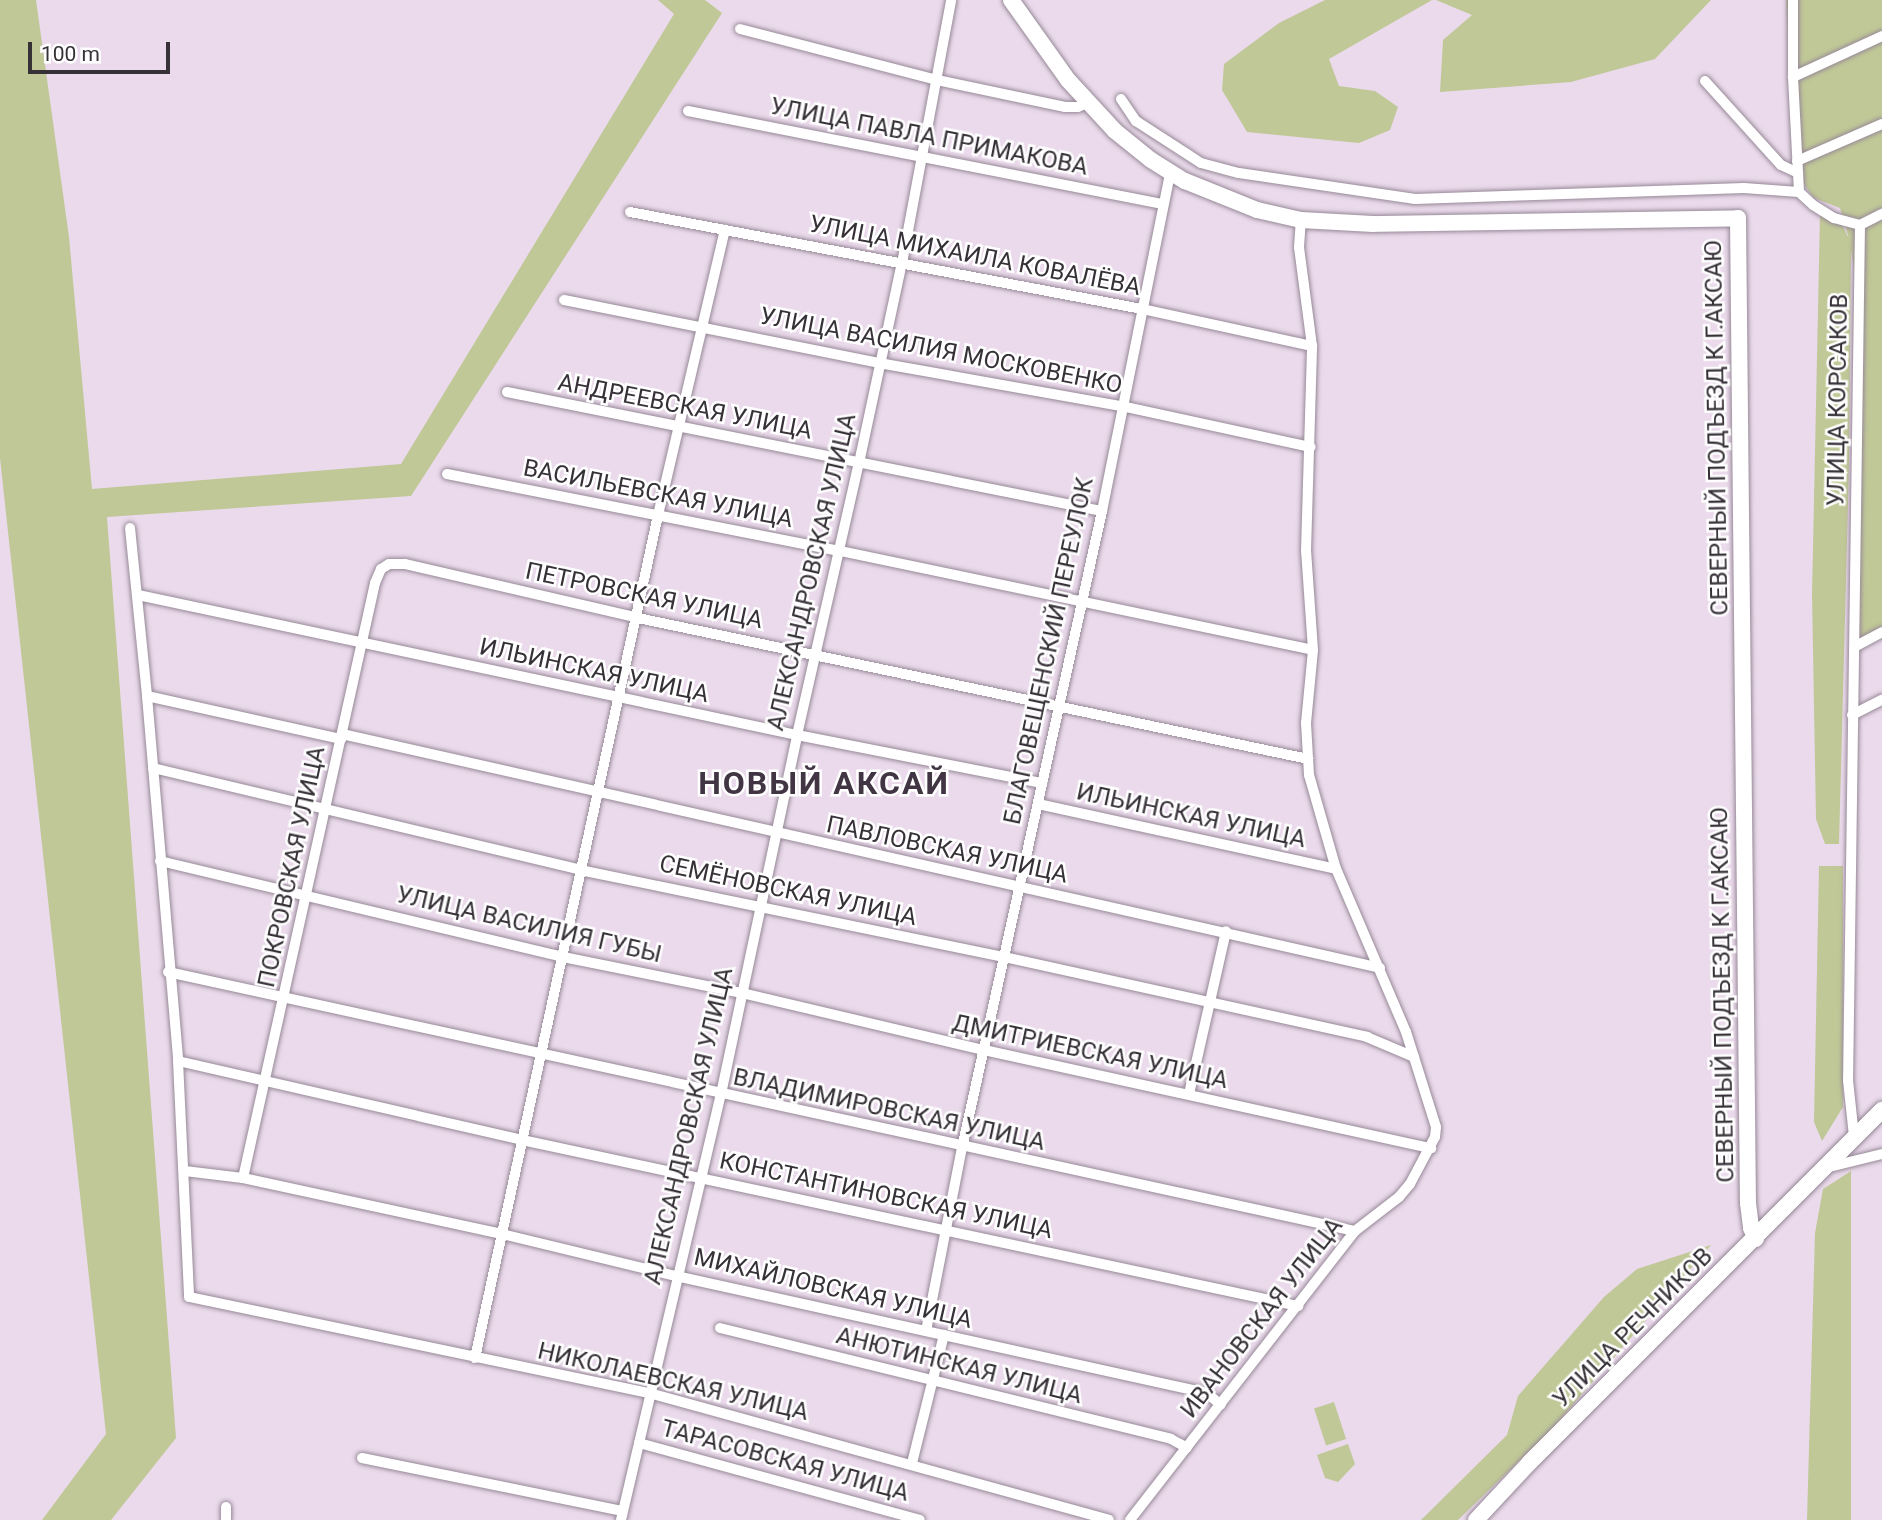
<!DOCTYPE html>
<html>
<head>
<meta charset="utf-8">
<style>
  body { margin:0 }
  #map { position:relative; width:1882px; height:1520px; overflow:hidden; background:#eadaeb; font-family:Roboto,sans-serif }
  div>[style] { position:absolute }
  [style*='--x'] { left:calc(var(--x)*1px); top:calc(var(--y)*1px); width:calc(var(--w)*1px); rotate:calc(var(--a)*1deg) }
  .green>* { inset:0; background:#c0c897; transform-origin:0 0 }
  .roads { filter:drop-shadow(0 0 2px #978998) drop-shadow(0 0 2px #978998) }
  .street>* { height:10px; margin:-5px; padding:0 5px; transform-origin:5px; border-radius:5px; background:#fff }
  .secondary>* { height:16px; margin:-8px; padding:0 8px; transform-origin:8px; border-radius:8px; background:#fff }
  span { translate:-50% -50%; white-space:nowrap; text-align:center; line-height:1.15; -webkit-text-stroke:5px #fff; paint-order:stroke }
  .street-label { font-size:24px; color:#363037 }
  .district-label { font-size:32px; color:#413543; font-weight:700; letter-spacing:2px }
  .scale { position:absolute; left:28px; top:42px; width:142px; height:32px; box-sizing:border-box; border:4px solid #363037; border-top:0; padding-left:9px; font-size:21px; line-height:24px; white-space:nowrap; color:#363037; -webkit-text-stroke:5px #fff; paint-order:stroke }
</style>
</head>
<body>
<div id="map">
  <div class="green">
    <i style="clip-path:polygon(0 0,36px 0,69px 237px,92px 489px,401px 464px,674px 14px,658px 0,705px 0,722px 13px,411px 496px,107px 517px,176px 1438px,111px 1520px,42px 1520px,106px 1434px,0 458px)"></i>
    <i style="clip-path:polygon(1325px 0,1432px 0,1329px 59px,1339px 86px,1375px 91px,1398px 107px,1390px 130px,1359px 143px,1247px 132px,1222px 90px,1224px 64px,1279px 23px)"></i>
    <i style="clip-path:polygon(1436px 0,1711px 0,1655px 59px,1571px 82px,1440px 92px,1443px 40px,1472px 15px)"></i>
    <i style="clip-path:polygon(1786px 0,1882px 0,1882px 636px,1851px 652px,1854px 269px,1851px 250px,1849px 466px,1839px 844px,1825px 844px,1816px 819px,1812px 594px,1820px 215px,1843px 226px,1849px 239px,1840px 208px,1814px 198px,1794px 171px)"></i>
    <i style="clip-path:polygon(1819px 866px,1843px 866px,1843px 1107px,1822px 1141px,1814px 1122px)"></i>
    <i style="clip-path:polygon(1851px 1171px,1851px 1520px,1807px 1520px,1815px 1233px,1823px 1189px)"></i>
    <i style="clip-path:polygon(1711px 1245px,1552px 1429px,1458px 1520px,1421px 1520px,1507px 1435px,1518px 1396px,1604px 1297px,1637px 1269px)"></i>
    <i style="left:1334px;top:1402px;width:39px;height:21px;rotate:72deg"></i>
    <i style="clip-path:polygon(1348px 1444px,1355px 1464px,1338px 1482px,1325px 1478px,1317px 1455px)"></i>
  </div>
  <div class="roads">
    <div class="street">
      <i style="--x:1793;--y:0;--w:77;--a:90"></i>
      <i style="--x:1793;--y:77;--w:115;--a:87"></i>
      <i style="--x:740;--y:29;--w:203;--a:14.5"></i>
      <i style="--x:937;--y:80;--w:131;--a:11.9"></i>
      <i style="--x:1065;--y:107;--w:13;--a:0"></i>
      <i style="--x:1078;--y:107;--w:10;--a:-24"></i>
      <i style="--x:1793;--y:77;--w:98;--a:-24.7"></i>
      <i style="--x:1705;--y:81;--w:113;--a:47.9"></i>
      <i style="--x:1781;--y:165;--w:19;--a:25"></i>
      <i style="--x:1121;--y:99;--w:27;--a:56"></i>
      <i style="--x:1136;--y:121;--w:77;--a:32.9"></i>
      <i style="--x:1201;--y:163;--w:39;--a:15"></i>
      <i style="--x:1239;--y:173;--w:178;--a:8.4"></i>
      <i style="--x:1415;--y:199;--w:329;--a:-1.9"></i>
      <i style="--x:1744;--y:188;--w:55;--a:4.2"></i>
      <i style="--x:688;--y:111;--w:484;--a:11.1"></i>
      <i style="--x:1797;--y:161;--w:93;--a:-23.5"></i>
      <i style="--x:1799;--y:192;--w:19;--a:43"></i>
      <i style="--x:1813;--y:205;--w:25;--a:32"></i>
      <i style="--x:1834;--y:218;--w:27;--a:15"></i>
      <i style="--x:1860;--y:225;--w:855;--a:90.8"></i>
      <i style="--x:1848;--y:1080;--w:56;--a:83.9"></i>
      <i style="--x:630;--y:212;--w:521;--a:10.73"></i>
      <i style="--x:1142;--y:309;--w:174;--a:12.3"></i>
      <i style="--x:1860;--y:225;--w:25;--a:-27"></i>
      <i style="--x:564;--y:300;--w:321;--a:11.3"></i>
      <i style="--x:879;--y:363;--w:246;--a:10.1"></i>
      <i style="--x:1121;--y:406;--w:194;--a:12.2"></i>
      <i style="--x:507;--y:392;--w:607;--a:11.31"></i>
      <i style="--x:447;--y:474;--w:400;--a:11.1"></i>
      <i style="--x:840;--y:551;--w:483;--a:11.8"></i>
      <i style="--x:130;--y:528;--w:169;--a:84.2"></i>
      <i style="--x:147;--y:696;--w:366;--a:85.1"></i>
      <i style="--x:178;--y:1061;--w:236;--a:87.3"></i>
      <i style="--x:189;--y:1297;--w:470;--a:11.8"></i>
      <i style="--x:649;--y:1393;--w:477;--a:15.4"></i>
      <i style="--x:138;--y:595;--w:674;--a:11.99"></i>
      <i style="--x:797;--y:735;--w:250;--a:11.1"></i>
      <i style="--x:1856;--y:646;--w:30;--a:-28"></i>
      <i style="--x:147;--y:696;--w:199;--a:12.5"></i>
      <i style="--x:1852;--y:715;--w:34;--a:-27"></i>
      <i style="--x:342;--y:734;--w:1064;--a:12.7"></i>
      <i style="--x:153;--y:768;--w:439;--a:13.4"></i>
      <i style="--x:580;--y:870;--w:433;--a:11.6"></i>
      <i style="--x:1004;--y:957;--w:372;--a:12.4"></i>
      <i style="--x:1367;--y:1037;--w:51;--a:23.1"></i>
      <i style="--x:1038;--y:804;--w:305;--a:12.3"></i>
      <i style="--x:160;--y:861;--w:414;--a:13.4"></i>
      <i style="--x:563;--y:957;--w:183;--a:11.4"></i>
      <i style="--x:742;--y:993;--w:249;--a:13.3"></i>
      <i style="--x:984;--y:1050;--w:458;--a:12.4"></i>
      <i style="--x:168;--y:972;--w:1215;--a:12.31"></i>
      <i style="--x:178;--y:1061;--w:353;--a:12.9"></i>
      <i style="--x:522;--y:1140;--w:794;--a:12.07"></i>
      <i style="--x:1189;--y:1094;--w:167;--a:-77.2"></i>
      <i style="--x:1825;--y:1168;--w:59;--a:-13.8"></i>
      <i style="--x:185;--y:1171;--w:58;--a:6.9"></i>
      <i style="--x:243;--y:1178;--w:265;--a:12.2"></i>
      <i style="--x:502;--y:1234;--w:179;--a:13.6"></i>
      <i style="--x:676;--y:1276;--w:544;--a:12.43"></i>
      <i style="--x:1207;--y:1393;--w:18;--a:41"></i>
      <i style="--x:243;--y:1178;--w:609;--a:-77.49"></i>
      <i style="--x:375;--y:583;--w:15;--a:-67"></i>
      <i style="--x:381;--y:569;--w:9;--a:-32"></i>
      <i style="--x:389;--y:564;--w:16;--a:0"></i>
      <i style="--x:405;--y:564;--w:239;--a:13"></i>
      <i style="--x:638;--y:618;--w:685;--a:11.88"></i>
      <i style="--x:720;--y:1328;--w:464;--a:13.8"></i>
      <i style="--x:1171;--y:1439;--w:18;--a:29"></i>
      <i style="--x:926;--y:1331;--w:187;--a:-78.9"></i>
      <i style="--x:962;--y:1148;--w:652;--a:-77.6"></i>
      <i style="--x:1102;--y:511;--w:345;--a:-78.6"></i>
      <i style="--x:475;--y:1358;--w:863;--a:-77.75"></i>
      <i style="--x:658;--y:515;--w:293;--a:-76.8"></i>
      <i style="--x:639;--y:1443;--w:291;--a:15.3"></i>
      <i style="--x:362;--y:1458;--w:265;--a:11.5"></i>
      <i style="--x:912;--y:1463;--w:132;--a:-76"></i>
      <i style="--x:226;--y:1507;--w:13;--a:90"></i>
      <i style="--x:621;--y:1520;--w:438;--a:-76.8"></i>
      <i style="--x:721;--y:1094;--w:367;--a:-78"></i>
      <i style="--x:797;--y:735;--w:279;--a:-77.2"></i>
      <i style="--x:859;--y:463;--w:205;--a:-77.9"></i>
      <i style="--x:902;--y:263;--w:268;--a:-79.4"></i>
      <i style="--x:1130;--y:1520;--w:366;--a:-52.1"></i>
      <i style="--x:1355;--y:1231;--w:56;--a:-37.7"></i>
      <i style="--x:1399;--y:1197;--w:17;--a:-50"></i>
      <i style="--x:1410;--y:1184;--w:53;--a:-62"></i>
      <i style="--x:1435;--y:1137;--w:10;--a:-84"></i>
      <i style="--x:1436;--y:1127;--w:100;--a:-107.5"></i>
      <i style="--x:1406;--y:1032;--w:177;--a:-113.2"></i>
      <i style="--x:1336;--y:869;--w:98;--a:-106"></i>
      <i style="--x:1309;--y:775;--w:52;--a:-93.3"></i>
      <i style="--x:1306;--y:723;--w:73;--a:-84.5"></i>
      <i style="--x:1313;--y:650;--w:99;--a:-94"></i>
      <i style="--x:1306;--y:551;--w:205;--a:-88.3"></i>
      <i style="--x:1312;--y:346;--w:100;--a:-97.5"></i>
      <i style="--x:1299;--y:247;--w:27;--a:-86"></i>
    </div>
    <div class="secondary">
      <i style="--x:1011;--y:0;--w:98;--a:54.5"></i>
      <i style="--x:1068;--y:80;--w:69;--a:47.3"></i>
      <i style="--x:1115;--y:131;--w:46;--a:38.9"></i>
      <i style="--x:1151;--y:160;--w:40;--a:32"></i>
      <i style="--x:1185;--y:181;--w:78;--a:21.9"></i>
      <i style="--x:1257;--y:210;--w:45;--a:12.8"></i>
      <i style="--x:1301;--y:220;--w:72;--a:3.2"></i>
      <i style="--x:1373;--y:224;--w:365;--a:-0.9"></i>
      <i style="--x:1738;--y:218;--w:985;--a:89.42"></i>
      <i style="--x:1748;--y:1203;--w:25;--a:83"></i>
      <i style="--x:1751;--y:1228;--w:12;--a:66"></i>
      <i style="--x:1476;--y:1520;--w:79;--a:-47"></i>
      <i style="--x:1530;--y:1462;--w:498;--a:-45"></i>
    </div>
  </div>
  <div class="street-label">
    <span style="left:929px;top:137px;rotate:11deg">УЛИЦА ПАВЛА ПРИМАКОВА</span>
    <span style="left:975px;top:256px;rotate:11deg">УЛИЦА МИХАИЛА КОВАЛЁВА</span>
    <span style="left:941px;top:351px;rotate:11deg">УЛИЦА ВАСИЛИЯ МОСКОВЕНКО</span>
    <span style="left:1838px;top:400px;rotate:-89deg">УЛИЦА КОРСАКОВ</span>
    <span style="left:685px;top:407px;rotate:11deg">АНДРЕЕВСКАЯ УЛИЦА</span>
    <span style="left:1717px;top:428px;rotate:-91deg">СЕВЕРНЫЙ ПОДЪЕЗД К Г.АКСАЮ</span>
    <span style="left:658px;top:494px;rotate:11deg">ВАСИЛЬЕВСКАЯ УЛИЦА</span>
    <span style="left:812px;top:572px;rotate:-77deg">АЛЕКСАНДРОВСКАЯ УЛИЦА</span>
    <span style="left:644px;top:596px;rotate:12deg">ПЕТРОВСКАЯ УЛИЦА</span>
    <span style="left:1049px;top:651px;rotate:-78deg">БЛАГОВЕЩЕНСКИЙ ПЕРЕУЛОК</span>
    <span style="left:594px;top:671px;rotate:12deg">ИЛЬИНСКАЯ УЛИЦА</span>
    <span style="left:1191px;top:816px;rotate:12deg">ИЛЬИНСКАЯ УЛИЦА</span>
    <span style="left:947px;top:850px;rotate:12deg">ПАВЛОВСКАЯ УЛИЦА</span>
    <span style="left:292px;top:867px;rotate:-78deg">ПОКРОВСКАЯ УЛИЦА</span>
    <span style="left:788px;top:891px;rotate:12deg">СЕМЁНОВСКАЯ УЛИЦА</span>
    <span style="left:529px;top:925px;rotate:13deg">УЛИЦА ВАСИЛИЯ ГУБЫ</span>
    <span style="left:1723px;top:995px;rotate:-91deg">СЕВЕРНЫЙ ПОДЪЕЗД К Г.АКСАЮ</span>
    <span style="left:1090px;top:1052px;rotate:12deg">ДМИТРИЕВСКАЯ УЛИЦА</span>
    <span style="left:889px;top:1110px;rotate:12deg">ВЛАДИМИРОВСКАЯ УЛИЦА</span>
    <span style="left:689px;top:1126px;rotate:-77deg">АЛЕКСАНДРОВСКАЯ УЛИЦА</span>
    <span style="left:886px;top:1196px;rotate:12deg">КОНСТАНТИНОВСКАЯ УЛИЦА</span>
    <span style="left:833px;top:1289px;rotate:13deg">МИХАЙЛОВСКАЯ УЛИЦА</span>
    <span style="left:1262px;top:1318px;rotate:-52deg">ИВАНОВСКАЯ УЛИЦА</span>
    <span style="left:1633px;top:1328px;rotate:-45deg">УЛИЦА РЕЧНИКОВ</span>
    <span style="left:959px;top:1366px;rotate:14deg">АНЮТИНСКАЯ УЛИЦА</span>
    <span style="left:673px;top:1382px;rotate:13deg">НИКОЛАЕВСКАЯ УЛИЦА</span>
    <span style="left:785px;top:1461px;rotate:15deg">ТАРАСОВСКАЯ УЛИЦА</span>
  </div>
  <div class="district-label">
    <span style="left:824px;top:783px">НОВЫЙ АКСАЙ</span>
  </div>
  <div class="scale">100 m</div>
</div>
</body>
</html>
